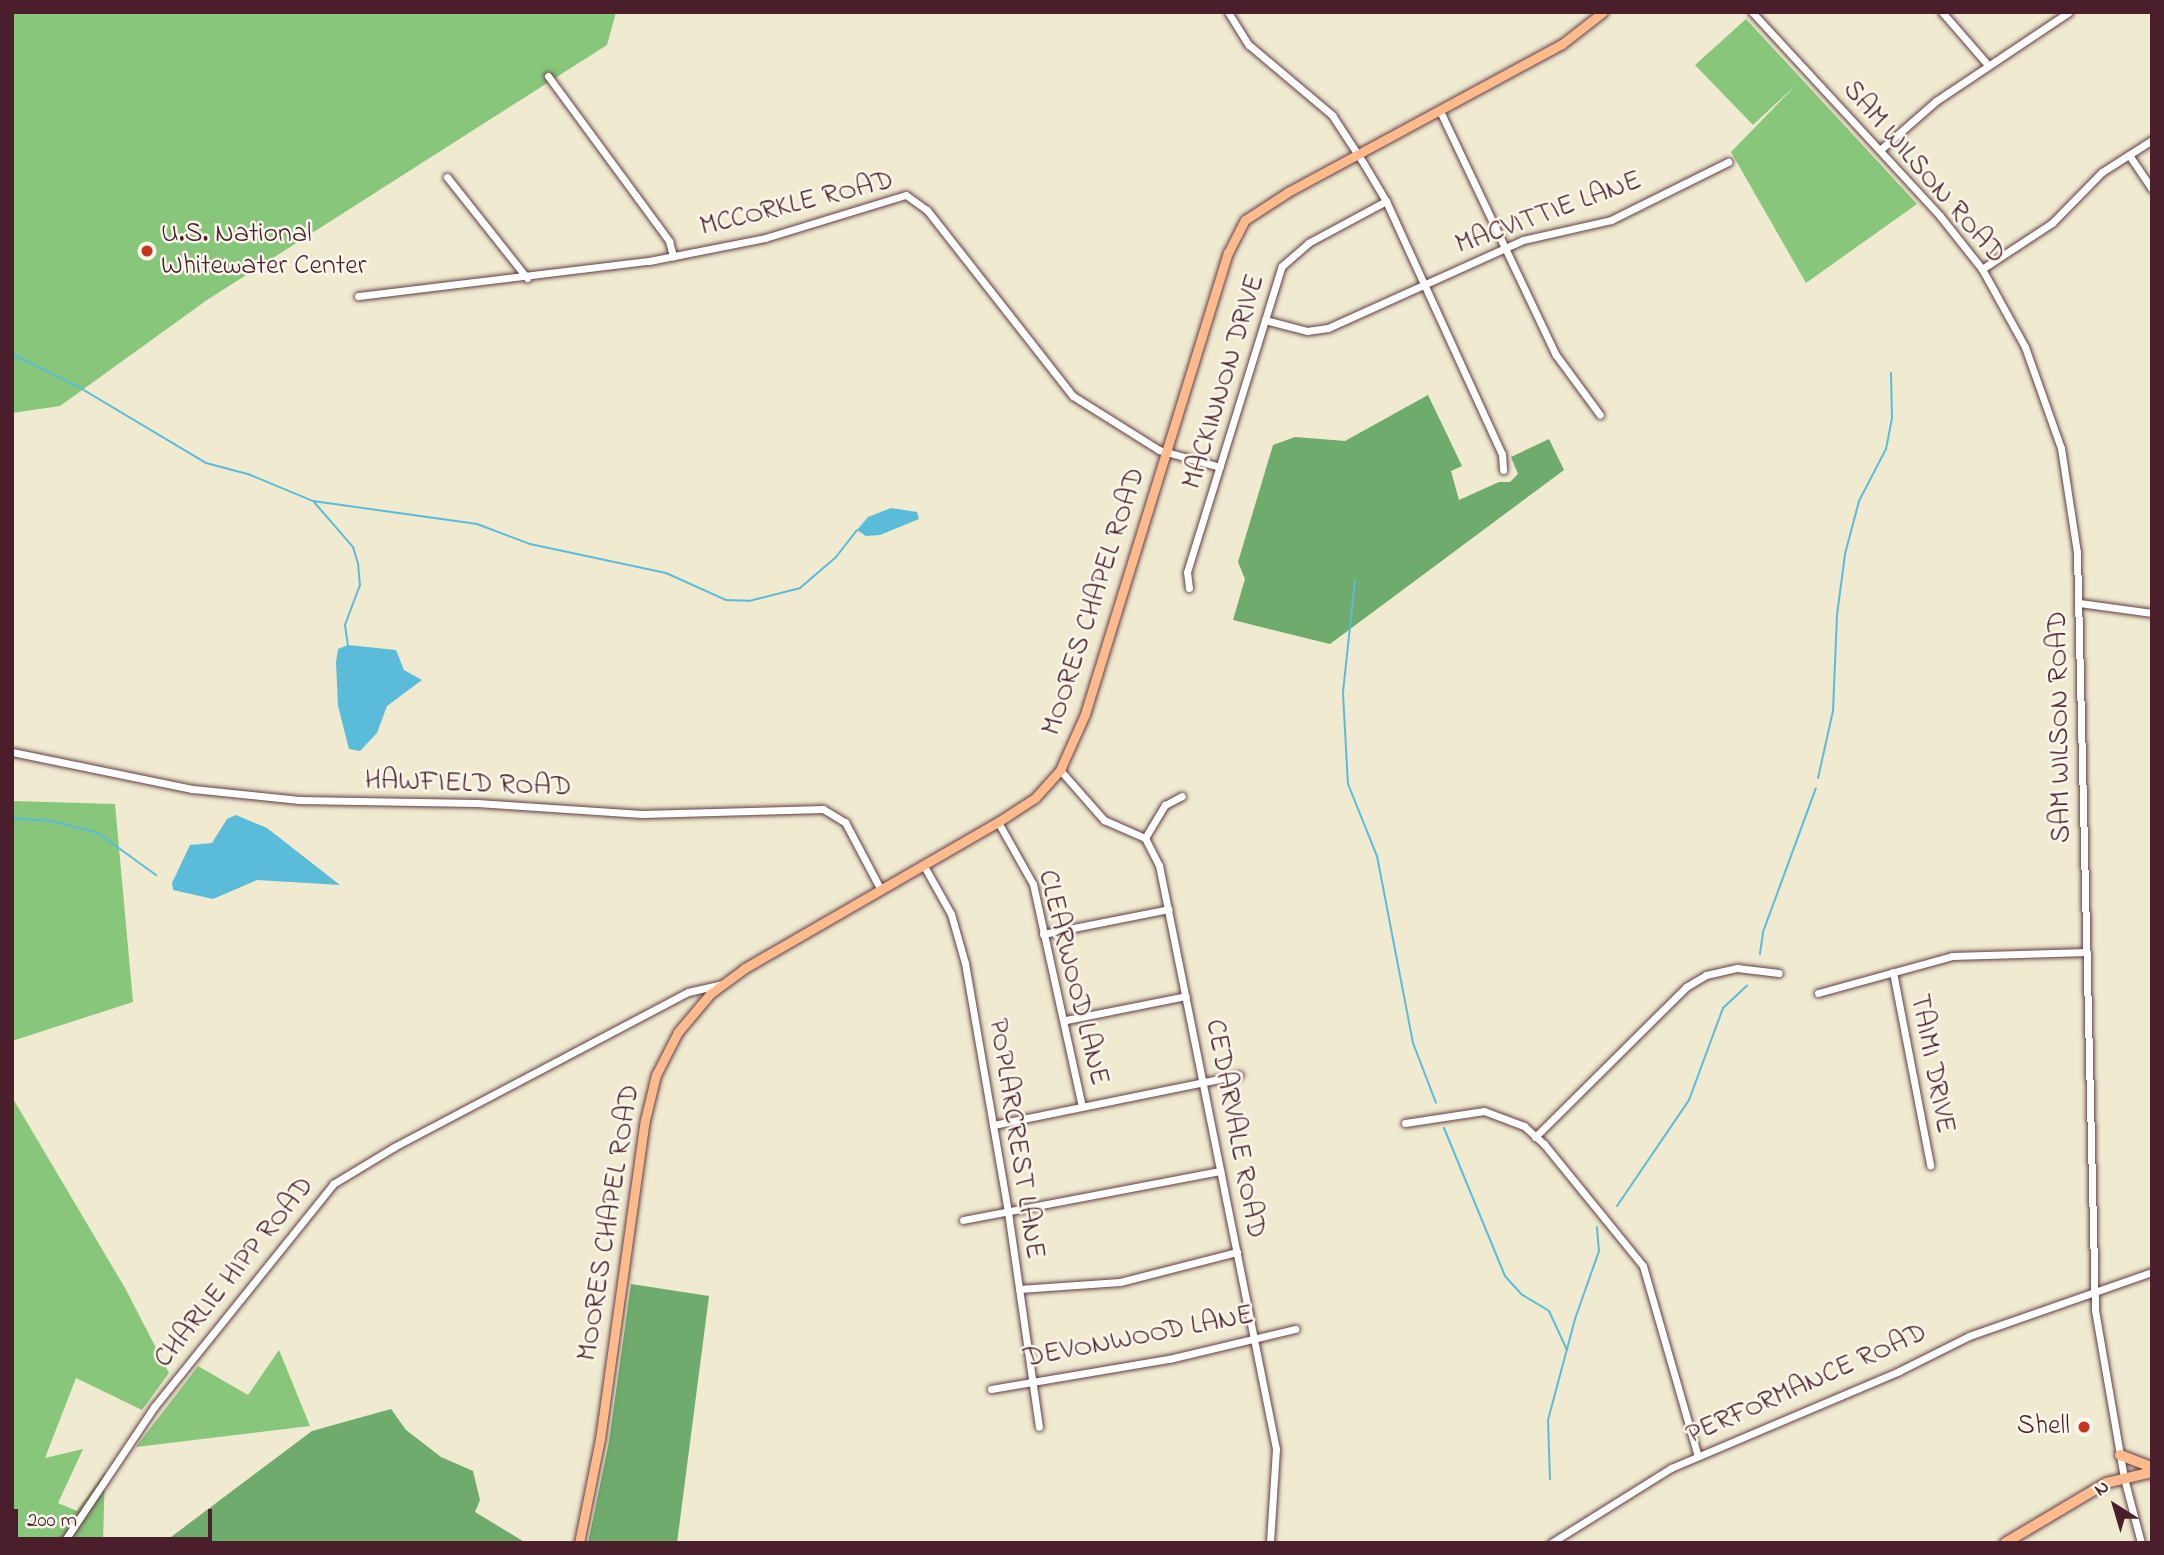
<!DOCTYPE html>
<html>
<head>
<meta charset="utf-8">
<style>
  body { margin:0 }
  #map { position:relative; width:2164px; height:1555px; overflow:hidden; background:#efead0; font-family:"Indie Flower",sans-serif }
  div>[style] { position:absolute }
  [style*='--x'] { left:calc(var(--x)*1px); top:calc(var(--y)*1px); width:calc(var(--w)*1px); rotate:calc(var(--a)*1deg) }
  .green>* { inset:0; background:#88c67c }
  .forest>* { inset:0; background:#6eab6c }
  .water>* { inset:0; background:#5bbcda }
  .stream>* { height:2px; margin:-1px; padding:0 1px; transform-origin:1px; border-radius:1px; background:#5bbcda }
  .roads { filter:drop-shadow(0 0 2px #633d44) drop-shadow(0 0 2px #633d44) }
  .minor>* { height:7px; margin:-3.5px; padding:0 3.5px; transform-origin:3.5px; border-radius:3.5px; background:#fff }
  .major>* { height:9px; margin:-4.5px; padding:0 4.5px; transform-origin:4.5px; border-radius:4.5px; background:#fcba8d }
  .highway>* { height:10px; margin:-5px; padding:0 5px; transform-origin:5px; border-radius:5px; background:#fcba8d }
  .dots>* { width:19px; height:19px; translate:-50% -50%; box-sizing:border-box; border:4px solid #fbf7ec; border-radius:50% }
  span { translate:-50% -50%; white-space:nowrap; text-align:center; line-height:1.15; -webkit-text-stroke:5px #fbf7ec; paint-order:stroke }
  .street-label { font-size:28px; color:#4a1f2b }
  .poi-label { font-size:28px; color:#4a1f2b }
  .left { translate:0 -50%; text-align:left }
  .right { translate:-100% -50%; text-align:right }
  .frame { position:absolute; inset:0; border:14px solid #4a1f2b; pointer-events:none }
  .north { position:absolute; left:2080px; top:1471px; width:70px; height:70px; -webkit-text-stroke:5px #fbf7ec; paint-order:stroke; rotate:323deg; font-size:19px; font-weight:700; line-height:28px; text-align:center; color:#4a1f2b }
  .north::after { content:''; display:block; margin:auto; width:24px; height:32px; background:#4a1f2b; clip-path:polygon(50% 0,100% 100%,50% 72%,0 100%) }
  .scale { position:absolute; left:14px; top:1509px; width:198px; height:32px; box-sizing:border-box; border:4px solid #4a1f2b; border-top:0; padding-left:9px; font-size:21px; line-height:24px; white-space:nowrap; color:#4a1f2b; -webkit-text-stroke:5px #fbf7ec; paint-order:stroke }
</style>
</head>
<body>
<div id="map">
  <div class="green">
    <i style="clip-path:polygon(12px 12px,616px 12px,607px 45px,207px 300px,60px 406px,12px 413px)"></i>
    <i style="clip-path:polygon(1746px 19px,1917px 204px,1806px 283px,1731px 152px,1797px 84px,1753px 125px,1695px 65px)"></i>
    <i style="clip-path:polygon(12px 801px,115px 804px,133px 1002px,12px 1041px)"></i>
    <i style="clip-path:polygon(12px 1097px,125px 1288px,169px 1373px,142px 1410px,76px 1378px,45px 1458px,83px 1449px,58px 1503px,77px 1511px,105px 1472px,103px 1543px,12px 1543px)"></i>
    <i style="clip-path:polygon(279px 1350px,310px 1426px,136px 1447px,198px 1366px,248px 1395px)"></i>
  </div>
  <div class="forest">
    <i style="clip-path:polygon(1428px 395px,1462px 466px,1451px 471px,1459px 500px,1499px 482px,1510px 482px,1518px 474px,1511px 457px,1549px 439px,1564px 470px,1330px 644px,1233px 620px,1245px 579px,1238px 562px,1273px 445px,1295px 437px,1345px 441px)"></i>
    <i style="clip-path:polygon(631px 1284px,709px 1296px,677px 1543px,588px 1543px,609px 1441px)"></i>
    <i style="clip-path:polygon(391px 1409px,406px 1430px,441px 1457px,473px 1471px,480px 1500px,475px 1512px,526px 1543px,163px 1543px,312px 1431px)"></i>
  </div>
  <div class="water">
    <i style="clip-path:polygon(891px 508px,917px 512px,919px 519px,880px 535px,866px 536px,857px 530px,868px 517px)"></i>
    <i style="clip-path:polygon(348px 645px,396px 650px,404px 670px,422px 680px,387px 706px,377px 733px,360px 751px,349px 749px,338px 706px,336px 662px,338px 649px)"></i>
    <i style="clip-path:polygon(236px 815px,267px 828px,340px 885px,257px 880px,213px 899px,173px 890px,172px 883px,190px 845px,212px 843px,227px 819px)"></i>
  </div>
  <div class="stream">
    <i style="--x:12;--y:354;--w:72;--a:26.2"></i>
    <i style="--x:77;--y:386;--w:150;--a:30.8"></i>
    <i style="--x:206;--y:463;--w:43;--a:14.7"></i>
    <i style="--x:248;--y:474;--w:70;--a:22.6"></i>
    <i style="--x:313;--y:501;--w:166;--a:8"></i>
    <i style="--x:477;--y:524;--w:57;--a:20.7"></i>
    <i style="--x:530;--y:544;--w:139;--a:12"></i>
    <i style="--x:666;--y:573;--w:66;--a:24.2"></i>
    <i style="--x:726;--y:600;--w:23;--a:2"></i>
    <i style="--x:749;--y:601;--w:53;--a:-14.3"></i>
    <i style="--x:800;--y:588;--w:48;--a:-40.7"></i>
    <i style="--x:836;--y:557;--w:34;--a:-52"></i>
    <i style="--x:314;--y:502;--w:60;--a:49.1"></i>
    <i style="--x:353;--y:547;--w:17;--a:73"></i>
    <i style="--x:358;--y:563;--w:22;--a:85"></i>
    <i style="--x:360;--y:585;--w:43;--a:110.6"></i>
    <i style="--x:345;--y:625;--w:21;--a:82"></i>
    <i style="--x:1355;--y:580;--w:114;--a:96.1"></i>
    <i style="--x:1343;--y:693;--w:91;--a:86.9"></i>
    <i style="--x:1348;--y:784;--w:78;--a:68.1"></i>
    <i style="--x:1377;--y:856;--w:190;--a:79.1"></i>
    <i style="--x:1413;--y:1043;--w:64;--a:69"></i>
    <i style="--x:1818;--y:778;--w:69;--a:-77.4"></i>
    <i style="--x:1833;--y:711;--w:96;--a:-87.6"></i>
    <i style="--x:1837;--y:615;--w:62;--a:-82.5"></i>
    <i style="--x:1845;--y:554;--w:55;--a:-75.2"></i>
    <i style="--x:1859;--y:501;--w:59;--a:-62.6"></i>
    <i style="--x:1886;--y:449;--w:32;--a:-79"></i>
    <i style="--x:1892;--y:418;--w:45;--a:-91.3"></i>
    <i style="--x:12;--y:818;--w:40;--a:4.3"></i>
    <i style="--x:52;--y:821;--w:48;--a:14.6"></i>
    <i style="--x:98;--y:833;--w:72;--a:35.9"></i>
    <i style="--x:1760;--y:954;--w:22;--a:-82"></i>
    <i style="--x:1763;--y:932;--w:153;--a:-69.8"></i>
    <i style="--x:1444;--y:1128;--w:160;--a:67.6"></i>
    <i style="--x:1505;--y:1276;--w:24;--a:48"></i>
    <i style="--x:1521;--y:1294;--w:33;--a:31"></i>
    <i style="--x:1549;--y:1311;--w:43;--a:65.2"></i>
    <i style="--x:1617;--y:1206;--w:128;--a:-55.8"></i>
    <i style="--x:1689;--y:1100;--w:98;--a:-69.7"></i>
    <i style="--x:1723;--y:1008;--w:33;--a:-43"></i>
    <i style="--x:1550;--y:1479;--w:59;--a:-91.9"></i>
    <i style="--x:1548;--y:1420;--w:105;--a:-75"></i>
    <i style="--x:1575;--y:1319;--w:72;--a:-70.6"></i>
    <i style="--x:1599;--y:1251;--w:24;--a:-95"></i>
  </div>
  <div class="roads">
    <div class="minor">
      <i style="--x:1228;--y:12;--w:39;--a:58"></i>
      <i style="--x:1249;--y:45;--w:109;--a:40.1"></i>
      <i style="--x:1332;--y:115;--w:59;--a:56.9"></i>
      <i style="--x:1364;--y:164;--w:43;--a:59.3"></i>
      <i style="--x:1386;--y:201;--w:278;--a:65.4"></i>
      <i style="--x:1502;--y:454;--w:16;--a:86"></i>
      <i style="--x:1752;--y:12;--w:277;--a:47.3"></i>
      <i style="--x:1940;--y:216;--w:68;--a:51.6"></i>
      <i style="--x:1982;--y:269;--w:89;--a:61.1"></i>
      <i style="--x:2025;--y:347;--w:107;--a:70.4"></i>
      <i style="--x:2061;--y:448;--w:105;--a:81.3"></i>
      <i style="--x:2077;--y:552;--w:758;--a:88.64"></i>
      <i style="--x:2095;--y:1310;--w:170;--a:80.2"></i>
      <i style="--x:2124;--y:1478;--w:67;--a:75.3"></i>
      <i style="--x:1942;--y:12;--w:70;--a:49"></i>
      <i style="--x:548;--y:76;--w:205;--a:53.7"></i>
      <i style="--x:669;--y:241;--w:16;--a:75"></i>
      <i style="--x:1440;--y:111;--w:270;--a:64.6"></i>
      <i style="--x:1556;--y:355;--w:74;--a:53.7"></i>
      <i style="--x:1880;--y:150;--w:74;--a:-41.2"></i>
      <i style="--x:1936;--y:101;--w:160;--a:-33.8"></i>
      <i style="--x:2129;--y:155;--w:41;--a:55.9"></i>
      <i style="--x:447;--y:177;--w:129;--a:51.6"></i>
      <i style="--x:1982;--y:269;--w:84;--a:-33.3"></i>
      <i style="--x:2052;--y:223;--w:71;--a:-45.6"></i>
      <i style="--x:2102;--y:172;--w:59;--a:-32.6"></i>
      <i style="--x:358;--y:296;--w:293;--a:-6.9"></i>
      <i style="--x:649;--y:261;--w:118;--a:-11.2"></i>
      <i style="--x:765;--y:238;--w:147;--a:-17"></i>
      <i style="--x:906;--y:195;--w:26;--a:36"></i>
      <i style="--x:927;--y:210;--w:236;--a:51.9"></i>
      <i style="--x:1073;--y:396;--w:102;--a:32.1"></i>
      <i style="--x:1159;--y:450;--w:63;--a:15.6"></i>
      <i style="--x:1265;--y:320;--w:43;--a:14.7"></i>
      <i style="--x:1307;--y:331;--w:21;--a:-8"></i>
      <i style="--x:1328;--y:328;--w:214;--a:-24.3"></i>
      <i style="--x:1523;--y:240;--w:90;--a:-12.8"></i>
      <i style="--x:1611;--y:220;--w:131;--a:-26.4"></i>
      <i style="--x:1189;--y:588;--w:16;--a:-97"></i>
      <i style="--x:1187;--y:572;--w:320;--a:-72.8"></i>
      <i style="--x:1282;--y:266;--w:35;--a:-41"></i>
      <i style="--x:1308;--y:243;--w:89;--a:-28.3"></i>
      <i style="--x:2079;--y:603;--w:74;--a:7.8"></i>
      <i style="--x:12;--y:752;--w:185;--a:11.6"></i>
      <i style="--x:193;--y:789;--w:107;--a:5.9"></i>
      <i style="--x:299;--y:800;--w:178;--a:1"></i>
      <i style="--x:477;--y:803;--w:165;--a:3.8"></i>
      <i style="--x:642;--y:814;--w:181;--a:-1.6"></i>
      <i style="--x:823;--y:809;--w:26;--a:31"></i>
      <i style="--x:845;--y:822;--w:77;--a:62.1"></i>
      <i style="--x:1060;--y:770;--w:67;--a:48.7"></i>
      <i style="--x:1104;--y:820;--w:45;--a:23.7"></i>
      <i style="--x:1145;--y:838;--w:30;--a:63"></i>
      <i style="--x:1159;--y:865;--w:596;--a:78.67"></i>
      <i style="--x:1276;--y:1449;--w:94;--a:93.7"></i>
      <i style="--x:998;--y:822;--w:71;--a:60.6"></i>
      <i style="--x:1033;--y:884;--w:228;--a:77.6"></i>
      <i style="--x:1145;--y:838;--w:39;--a:-59"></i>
      <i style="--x:1165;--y:805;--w:19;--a:-28"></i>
      <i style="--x:924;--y:866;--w:55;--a:60.6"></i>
      <i style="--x:951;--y:914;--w:51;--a:74.1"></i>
      <i style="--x:965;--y:963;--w:253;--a:80.2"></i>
      <i style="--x:1008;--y:1212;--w:217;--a:81.8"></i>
      <i style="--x:1043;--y:934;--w:128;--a:-11.2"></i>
      <i style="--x:1893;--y:972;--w:197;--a:79.1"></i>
      <i style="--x:1818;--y:993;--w:139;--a:-15.4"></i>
      <i style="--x:1952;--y:956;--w:135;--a:-1.7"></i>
      <i style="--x:1066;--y:1020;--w:122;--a:-11.3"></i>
      <i style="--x:1405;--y:1123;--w:80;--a:-8.6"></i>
      <i style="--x:1484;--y:1111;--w:43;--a:20.6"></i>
      <i style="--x:1524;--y:1126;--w:27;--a:42"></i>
      <i style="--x:1544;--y:1144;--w:157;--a:50.9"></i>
      <i style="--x:1643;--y:1266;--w:198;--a:73.9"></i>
      <i style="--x:993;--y:1125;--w:251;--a:-11.5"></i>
      <i style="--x:1535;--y:1137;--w:213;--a:-44.8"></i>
      <i style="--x:1686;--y:987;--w:23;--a:-31"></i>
      <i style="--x:1706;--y:975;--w:32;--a:-13"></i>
      <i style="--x:1737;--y:968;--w:42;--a:6.8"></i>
      <i style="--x:963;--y:1220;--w:262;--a:-10.8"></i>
      <i style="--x:1019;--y:1289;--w:101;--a:-4"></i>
      <i style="--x:1120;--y:1282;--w:121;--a:-14.4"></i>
      <i style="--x:991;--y:1389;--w:181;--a:-9.6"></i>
      <i style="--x:1169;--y:1359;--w:130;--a:-13.4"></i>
      <i style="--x:63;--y:1543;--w:164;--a:-56.2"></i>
      <i style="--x:154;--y:1407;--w:286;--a:-51.2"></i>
      <i style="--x:333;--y:1184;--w:71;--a:-31.2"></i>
      <i style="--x:394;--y:1147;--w:332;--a:-27.8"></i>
      <i style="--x:688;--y:992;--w:36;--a:-13"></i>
      <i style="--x:1551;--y:1543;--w:142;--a:-32"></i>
      <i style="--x:1671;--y:1468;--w:248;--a:-23"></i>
      <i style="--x:1899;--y:1371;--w:78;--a:-26.6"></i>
      <i style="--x:1969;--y:1336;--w:194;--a:-19.3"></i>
    </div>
    <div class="major">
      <i style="--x:579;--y:1543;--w:106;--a:-78.6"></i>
      <i style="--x:600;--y:1439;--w:322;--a:-82"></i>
      <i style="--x:645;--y:1120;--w:46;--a:-76.3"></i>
      <i style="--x:656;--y:1075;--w:48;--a:-62.9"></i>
      <i style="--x:678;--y:1032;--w:50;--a:-49.9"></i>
      <i style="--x:710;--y:994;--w:44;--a:-36.6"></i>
      <i style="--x:745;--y:968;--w:292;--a:-30"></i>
      <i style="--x:998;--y:822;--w:44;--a:-33"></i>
      <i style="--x:1035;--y:798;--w:38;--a:-48"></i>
      <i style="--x:1060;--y:770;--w:61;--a:-65.9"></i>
      <i style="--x:1085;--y:714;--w:483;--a:-72.8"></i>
      <i style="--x:1228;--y:253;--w:37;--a:-63"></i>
      <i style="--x:1245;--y:220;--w:51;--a:-33.1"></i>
      <i style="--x:1288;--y:192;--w:311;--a:-28.4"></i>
      <i style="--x:1562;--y:44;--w:52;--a:-38"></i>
    </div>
    <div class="highway">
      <i style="--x:2120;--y:1455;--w:34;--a:21"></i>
      <i style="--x:2005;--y:1543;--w:117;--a:-30.7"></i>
      <i style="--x:2106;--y:1483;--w:47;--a:-13.4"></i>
    </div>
  </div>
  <div class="dots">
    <i style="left:147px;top:251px;background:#c8321e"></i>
    <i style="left:2084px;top:1427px;background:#c8321e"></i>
  </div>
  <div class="street-label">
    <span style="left:1923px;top:173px;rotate:49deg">SAM WILSON ROAD</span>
    <span style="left:797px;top:205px;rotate:-14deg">MCCORKLE ROAD</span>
    <span style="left:1549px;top:214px;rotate:-20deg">MACVITTIE LANE</span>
    <span style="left:1225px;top:382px;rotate:-73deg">MACKINNON DRIVE</span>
    <span style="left:1095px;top:602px;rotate:-72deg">MOORES CHAPEL ROAD</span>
    <span style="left:2061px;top:727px;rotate:-91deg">SAM WILSON ROAD</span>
    <span style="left:468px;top:785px;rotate:2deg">HAWFIELD ROAD</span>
    <span style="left:1072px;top:978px;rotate:76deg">CLEARWOOD LANE</span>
    <span style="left:1931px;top:1064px;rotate:79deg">TAIMI DRIVE</span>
    <span style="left:1234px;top:1129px;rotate:79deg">CEDARVALE ROAD</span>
    <span style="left:1015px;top:1139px;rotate:81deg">POPLARCREST LANE</span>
    <span style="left:610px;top:1223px;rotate:-81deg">MOORES CHAPEL ROAD</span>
    <span style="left:235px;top:1273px;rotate:-51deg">CHARLIE HIPP ROAD</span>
    <span style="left:1139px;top:1338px;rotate:-11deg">DEVONWOOD LANE</span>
    <span style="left:1807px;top:1385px;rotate:-24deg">PERFORMANCE ROAD</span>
  </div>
  <div class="poi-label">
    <span class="left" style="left:161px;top:251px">U.S. National<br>Whitewater Center</span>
    <span class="right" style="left:2070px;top:1427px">Shell</span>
  </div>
  <div class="frame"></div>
  <div class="north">N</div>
  <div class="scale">200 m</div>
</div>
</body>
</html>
